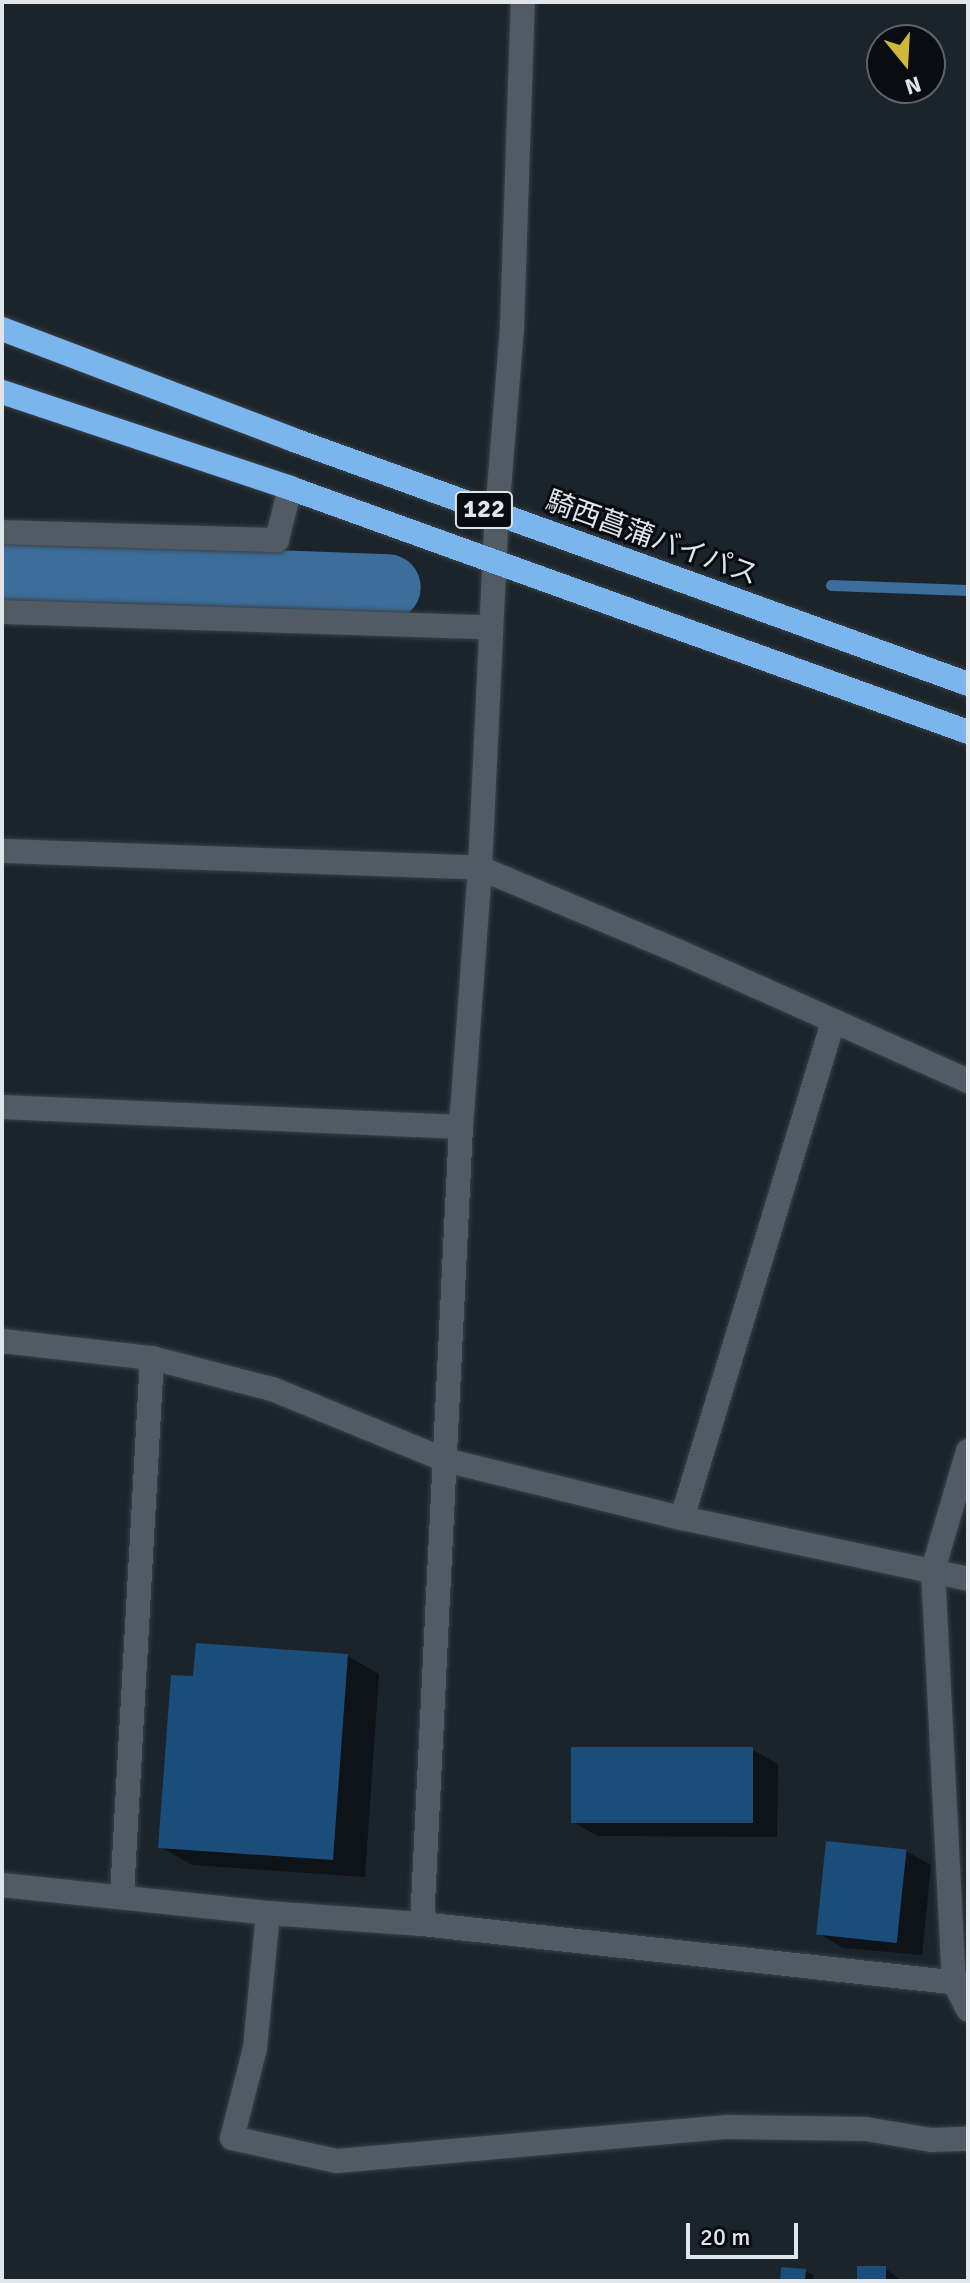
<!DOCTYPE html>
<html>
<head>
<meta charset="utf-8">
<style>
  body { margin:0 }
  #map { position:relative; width:970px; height:2283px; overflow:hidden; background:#1c242b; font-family:Signika,"Noto Sans JP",sans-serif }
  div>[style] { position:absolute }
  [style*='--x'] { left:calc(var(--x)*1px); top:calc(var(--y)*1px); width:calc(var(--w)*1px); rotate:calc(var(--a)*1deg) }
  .shadow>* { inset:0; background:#0007 }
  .stream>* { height:11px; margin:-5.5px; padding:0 5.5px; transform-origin:5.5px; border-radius:5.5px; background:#3c6d9b }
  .river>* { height:66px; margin:-33px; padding:0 33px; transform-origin:33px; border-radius:33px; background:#3c6d9b }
  .building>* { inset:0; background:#1a4d79; transform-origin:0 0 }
  .roads { filter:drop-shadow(0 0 2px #3a4147) drop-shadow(0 0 2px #3a4147) }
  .street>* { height:24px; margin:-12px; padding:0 12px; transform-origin:12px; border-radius:12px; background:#525a63 }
  .highway>* { height:24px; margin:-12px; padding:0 12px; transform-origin:12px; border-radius:12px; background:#7bb5ed }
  span { translate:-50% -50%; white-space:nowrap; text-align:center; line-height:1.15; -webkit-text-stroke:6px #090c10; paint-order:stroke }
  .shield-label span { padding:2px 6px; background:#090c10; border:2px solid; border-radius:6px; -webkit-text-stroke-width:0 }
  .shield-label { font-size:26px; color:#e0e5ea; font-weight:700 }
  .street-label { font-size:28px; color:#e0e5ea }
  .frame { position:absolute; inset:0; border:4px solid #e0e5ea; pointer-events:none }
  .north { position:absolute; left:866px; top:24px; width:80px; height:80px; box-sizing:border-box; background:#090c10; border:2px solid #5f6367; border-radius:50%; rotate:162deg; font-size:22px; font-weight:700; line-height:32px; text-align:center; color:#e0e5ea }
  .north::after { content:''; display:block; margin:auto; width:28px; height:36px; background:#cfb837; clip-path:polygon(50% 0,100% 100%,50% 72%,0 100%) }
  .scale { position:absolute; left:686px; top:2223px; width:112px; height:36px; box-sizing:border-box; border:4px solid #e0e5ea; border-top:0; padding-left:10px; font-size:24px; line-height:28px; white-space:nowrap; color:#e0e5ea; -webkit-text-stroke:6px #090c10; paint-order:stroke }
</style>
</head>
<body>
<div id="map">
  <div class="shadow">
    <i style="clip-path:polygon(348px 1656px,379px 1674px,365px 1877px,192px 1865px,160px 1847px)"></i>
    <i style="clip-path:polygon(753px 1750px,778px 1764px,777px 1837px,598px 1836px,573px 1822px)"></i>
    <i style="clip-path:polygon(906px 1851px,931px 1865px,922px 1955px,843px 1948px,818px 1933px)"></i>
    <i style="clip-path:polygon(885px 2268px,902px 2281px,859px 2281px)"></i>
    <i style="clip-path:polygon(805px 2271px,813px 2275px,813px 2281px,782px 2281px)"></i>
  </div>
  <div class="stream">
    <i style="--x:831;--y:585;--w:137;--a:2.1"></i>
  </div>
  <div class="river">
    <i style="--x:2;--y:573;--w:386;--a:2.1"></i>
  </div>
  <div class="building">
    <i style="clip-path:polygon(196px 1643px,348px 1654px,333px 1860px,158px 1848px,171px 1675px,193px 1676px)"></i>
    <i style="left:571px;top:1747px;width:182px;height:76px"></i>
    <i style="left:826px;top:1841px;width:81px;height:94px;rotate:6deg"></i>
    <i style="left:857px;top:2266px;width:29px;height:15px"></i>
    <i style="clip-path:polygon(781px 2267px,806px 2269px,805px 2281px,780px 2281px)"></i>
  </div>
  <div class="roads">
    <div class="street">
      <i style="--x:2;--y:532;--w:275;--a:1.7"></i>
      <i style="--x:277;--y:540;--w:54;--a:-76"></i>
      <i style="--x:2;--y:612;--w:488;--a:1.8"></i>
      <i style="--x:2;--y:851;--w:478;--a:2"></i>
      <i style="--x:480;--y:868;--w:219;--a:22.8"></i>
      <i style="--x:682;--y:953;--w:313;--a:24.1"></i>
      <i style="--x:2;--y:1107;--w:459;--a:2.5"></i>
      <i style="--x:2;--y:1341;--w:151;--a:6.5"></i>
      <i style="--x:152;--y:1358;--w:124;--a:14.5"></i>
      <i style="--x:272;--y:1389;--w:187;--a:22.3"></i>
      <i style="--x:445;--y:1460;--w:244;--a:13.8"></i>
      <i style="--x:682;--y:1518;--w:292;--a:12"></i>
      <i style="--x:968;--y:1451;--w:124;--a:106.4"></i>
      <i style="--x:933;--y:1570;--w:413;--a:87.1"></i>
      <i style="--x:954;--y:1982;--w:31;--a:63"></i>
      <i style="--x:682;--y:1518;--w:518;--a:-73.07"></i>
      <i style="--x:2;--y:1885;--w:267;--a:6"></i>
      <i style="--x:268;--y:1913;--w:154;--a:4.1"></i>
      <i style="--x:422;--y:1924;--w:549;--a:6.27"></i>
      <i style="--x:122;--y:1895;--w:538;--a:-86.8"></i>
      <i style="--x:268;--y:1913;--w:136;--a:95.5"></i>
      <i style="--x:255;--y:2048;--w:93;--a:104.3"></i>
      <i style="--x:232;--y:2138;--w:107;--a:12.4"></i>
      <i style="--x:337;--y:2161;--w:392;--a:-5"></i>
      <i style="--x:728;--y:2127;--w:138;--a:0.8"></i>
      <i style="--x:866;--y:2129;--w:66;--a:9.6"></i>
      <i style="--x:931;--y:2140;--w:37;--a:-2"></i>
      <i style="--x:422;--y:1924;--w:798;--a:-87.2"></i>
      <i style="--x:461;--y:1127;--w:260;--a:-85.8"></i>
      <i style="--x:480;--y:868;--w:354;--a:-87.3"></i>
      <i style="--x:497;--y:514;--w:188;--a:-85.4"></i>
      <i style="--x:512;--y:327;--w:325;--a:-88.1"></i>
    </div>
    <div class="highway">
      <i style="--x:2;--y:329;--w:309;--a:20.8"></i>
      <i style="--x:291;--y:439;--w:720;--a:19.89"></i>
      <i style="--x:2;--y:392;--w:304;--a:18.4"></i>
      <i style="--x:290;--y:488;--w:721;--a:19.79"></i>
    </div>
  </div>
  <div class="shield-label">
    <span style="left:484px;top:510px">122</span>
  </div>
  <div class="street-label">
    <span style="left:652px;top:538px;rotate:20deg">騎西菖蒲バイパス</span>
  </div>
  <div class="frame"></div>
  <div class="north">N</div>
  <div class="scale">20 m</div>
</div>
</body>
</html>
